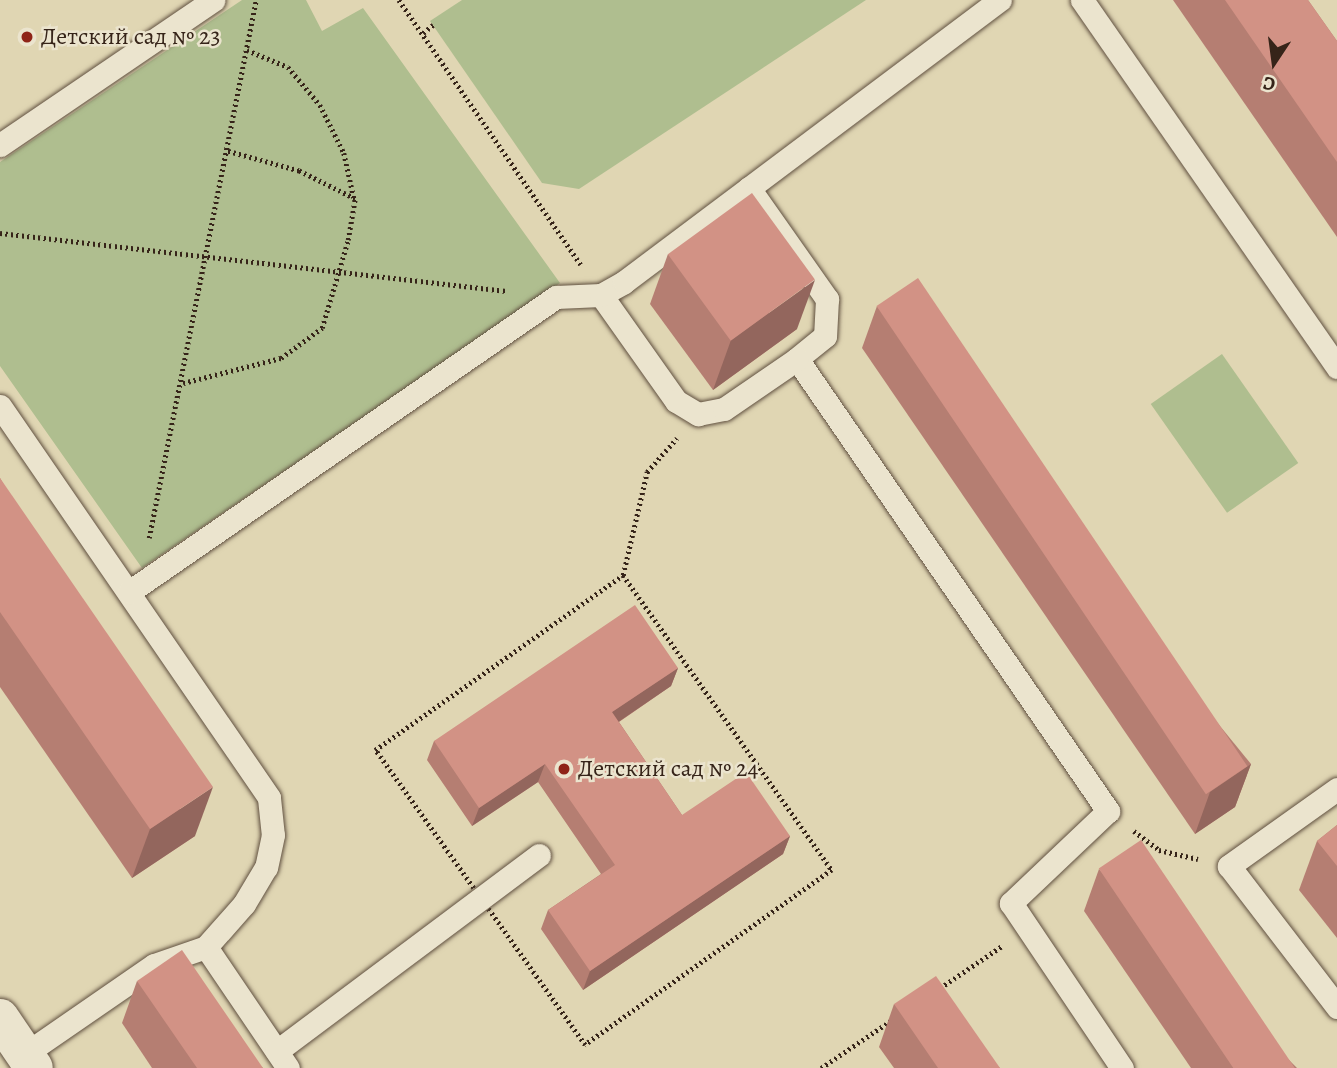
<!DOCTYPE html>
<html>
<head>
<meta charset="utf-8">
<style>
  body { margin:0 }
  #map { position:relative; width:1337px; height:1068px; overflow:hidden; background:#e0d6b3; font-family:Alegreya,serif }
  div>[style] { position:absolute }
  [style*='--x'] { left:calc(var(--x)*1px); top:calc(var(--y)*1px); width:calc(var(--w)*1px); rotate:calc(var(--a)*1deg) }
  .green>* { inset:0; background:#afbe8f; transform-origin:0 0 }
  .path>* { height:4.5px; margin-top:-2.25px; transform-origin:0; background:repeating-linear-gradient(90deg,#362419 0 2px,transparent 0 5.5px) }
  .roads { filter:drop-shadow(0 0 2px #605040) drop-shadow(0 0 2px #605040) }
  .service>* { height:23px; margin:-11.5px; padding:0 11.5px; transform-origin:11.5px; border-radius:11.5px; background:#ebe4ce }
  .minor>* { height:38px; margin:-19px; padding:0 19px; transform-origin:19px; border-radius:19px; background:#ebe4ce }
  .wall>* { inset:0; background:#b57e72 }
  .shaded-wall>* { inset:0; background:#93665d }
  .building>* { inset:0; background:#d29285; transform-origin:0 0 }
  .dots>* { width:19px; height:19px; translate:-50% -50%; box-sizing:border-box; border:4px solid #ebe4ce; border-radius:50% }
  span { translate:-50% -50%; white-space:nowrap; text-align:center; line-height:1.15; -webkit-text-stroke:5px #ebe4ce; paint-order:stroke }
  .poi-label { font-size:24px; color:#362419 }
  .left { translate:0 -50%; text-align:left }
  .north { position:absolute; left:1239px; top:28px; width:70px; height:70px; -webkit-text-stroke:5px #ebe4ce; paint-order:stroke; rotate:193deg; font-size:19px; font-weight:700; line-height:28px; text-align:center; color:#362419 }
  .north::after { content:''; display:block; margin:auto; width:24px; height:32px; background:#362419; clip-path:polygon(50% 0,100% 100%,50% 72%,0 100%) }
</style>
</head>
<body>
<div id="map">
  <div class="green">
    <i style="clip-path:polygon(242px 0,306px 0,322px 31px,363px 8px,560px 283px,142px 568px,0 366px,0 162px)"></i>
    <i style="clip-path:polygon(462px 0,866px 0,579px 189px,542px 183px,430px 21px)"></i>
    <i style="left:1222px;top:354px;width:133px;height:87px;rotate:55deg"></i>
  </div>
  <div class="path">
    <i style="--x:399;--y:0;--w:321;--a:55.5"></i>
    <i style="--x:423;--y:33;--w:13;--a:-39"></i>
    <i style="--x:247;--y:50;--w:44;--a:22.5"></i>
    <i style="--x:288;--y:67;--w:50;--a:49.9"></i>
    <i style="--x:320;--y:105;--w:54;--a:63.4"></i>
    <i style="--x:344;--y:153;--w:46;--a:77.5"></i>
    <i style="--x:0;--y:233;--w:510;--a:6.53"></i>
    <i style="--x:183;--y:383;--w:101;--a:-14.3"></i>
    <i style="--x:281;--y:358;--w:51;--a:-36.2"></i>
    <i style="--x:322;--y:328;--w:92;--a:-73.5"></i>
    <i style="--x:348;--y:240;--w:42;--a:-80.3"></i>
    <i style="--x:355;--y:199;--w:63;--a:-153.4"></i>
    <i style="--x:299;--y:171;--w:75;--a:-164.5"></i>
    <i style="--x:149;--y:538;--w:549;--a:-78.75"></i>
    <i style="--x:623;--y:575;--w:362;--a:54.7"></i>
    <i style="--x:832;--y:870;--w:303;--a:144.7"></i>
    <i style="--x:585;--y:1045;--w:362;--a:-125.4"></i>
    <i style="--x:375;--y:750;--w:304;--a:-35.2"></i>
    <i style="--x:623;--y:575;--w:106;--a:-76.9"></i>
    <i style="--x:647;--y:472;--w:45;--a:-48.6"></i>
    <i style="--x:1134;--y:831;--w:31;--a:37"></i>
    <i style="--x:1159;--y:850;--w:40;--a:13"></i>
    <i style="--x:940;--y:988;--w:75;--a:-34.1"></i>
    <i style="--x:821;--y:1068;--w:86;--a:-34.1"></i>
  </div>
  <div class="roads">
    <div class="service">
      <i style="--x:1082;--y:0;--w:447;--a:55.2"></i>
      <i style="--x:0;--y:145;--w:258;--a:-34.2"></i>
      <i style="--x:749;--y:188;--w:136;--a:54.9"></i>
      <i style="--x:827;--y:299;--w:37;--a:93"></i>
      <i style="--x:825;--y:336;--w:36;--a:141"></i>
      <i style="--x:797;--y:359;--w:549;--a:55.47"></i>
      <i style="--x:1108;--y:811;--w:134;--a:136.5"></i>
      <i style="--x:1011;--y:903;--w:199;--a:56.1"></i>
      <i style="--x:601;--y:295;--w:130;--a:54.7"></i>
      <i style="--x:676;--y:401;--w:26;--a:31"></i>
      <i style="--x:698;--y:414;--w:26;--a:-11"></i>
      <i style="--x:724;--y:409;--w:88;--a:-34.4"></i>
      <i style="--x:0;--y:406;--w:475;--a:55.5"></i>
      <i style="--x:269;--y:798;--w:37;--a:84"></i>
      <i style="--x:273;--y:835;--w:33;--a:102"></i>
      <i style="--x:266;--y:867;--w:43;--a:120.7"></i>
      <i style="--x:244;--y:904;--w:57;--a:131.5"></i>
      <i style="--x:206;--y:947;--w:55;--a:160.9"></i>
      <i style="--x:154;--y:965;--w:157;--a:145.4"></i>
      <i style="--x:129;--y:592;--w:519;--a:-34.64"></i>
      <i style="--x:556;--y:297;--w:45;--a:-2.5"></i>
      <i style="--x:601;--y:295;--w:26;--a:-29"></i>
      <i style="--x:624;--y:282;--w:470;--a:-36.9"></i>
      <i style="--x:1337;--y:789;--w:133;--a:144.5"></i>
      <i style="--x:1229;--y:866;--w:178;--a:52.5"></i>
      <i style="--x:206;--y:947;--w:146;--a:55.9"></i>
      <i style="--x:277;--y:1051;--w:327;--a:-36.8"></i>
    </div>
    <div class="minor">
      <i style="--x:0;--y:1018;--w:60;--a:55.8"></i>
    </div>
  </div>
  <div class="wall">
    <i style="clip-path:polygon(1173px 0,1308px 0,1337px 41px,1337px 237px)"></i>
    <i style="clip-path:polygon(668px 254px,797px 329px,713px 390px,650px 304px)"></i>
    <i style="clip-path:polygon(877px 306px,1251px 764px,1235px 807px,1195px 834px,862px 348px)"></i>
    <i style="clip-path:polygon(0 478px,195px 836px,132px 878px,0 687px)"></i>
    <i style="clip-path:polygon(678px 668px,671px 686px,619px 722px,682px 815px,790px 836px,783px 854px,583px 990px,541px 929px,548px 910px,601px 874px,538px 782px,472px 826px,427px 760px,434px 741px)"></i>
    <i style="clip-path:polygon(1337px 825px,1337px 938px,1299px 890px,1317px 841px)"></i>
    <i style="clip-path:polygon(1099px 869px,1297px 1068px,1191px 1068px,1084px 911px)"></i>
    <i style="clip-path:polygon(137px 981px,263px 1068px,152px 1068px,122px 1023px)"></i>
    <i style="clip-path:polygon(894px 1004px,1000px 1068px,894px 1068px,879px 1047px)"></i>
  </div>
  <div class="shaded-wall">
    <i style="clip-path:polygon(815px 280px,797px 329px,713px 390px,731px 340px)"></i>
    <i style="clip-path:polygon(678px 668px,671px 686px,605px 731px,612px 712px)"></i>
    <i style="clip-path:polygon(545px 764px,538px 782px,472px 826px,479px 808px)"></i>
    <i style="clip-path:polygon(1251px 764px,1235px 807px,1195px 834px,1210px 792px)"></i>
    <i style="clip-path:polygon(213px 787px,195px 836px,132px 878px,150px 829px)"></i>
    <i style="clip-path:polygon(790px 836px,783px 854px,583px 990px,590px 971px)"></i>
  </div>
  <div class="building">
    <i style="clip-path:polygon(1225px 0,1308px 0,1337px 41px,1337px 162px)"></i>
    <i style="left:752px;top:193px;width:107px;height:104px;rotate:54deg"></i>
    <i style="left:918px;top:278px;width:589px;height:50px;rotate:56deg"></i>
    <i style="clip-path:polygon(0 478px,213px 787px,150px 829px,0 612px)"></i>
    <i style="clip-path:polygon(635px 605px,678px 668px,612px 712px,682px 815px,746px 772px,790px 836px,590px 971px,548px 910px,615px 865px,545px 764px,479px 808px,434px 741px)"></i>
    <i style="clip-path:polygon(1337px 825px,1337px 866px,1317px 841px)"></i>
    <i style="left:1141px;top:840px;width:276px;height:51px;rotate:56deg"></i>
    <i style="clip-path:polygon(182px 950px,263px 1068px,197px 1068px,137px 981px)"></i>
    <i style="clip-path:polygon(936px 976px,1000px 1068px,938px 1068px,894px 1004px)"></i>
  </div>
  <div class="dots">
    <i style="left:27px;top:37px;background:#8f2418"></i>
    <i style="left:564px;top:769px;background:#8f2418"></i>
  </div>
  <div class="poi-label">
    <span class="left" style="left:41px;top:37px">Детский сад № 23</span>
    <span class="left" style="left:578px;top:769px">Детский сад № 24</span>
  </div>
  <div class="north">С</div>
</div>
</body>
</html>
